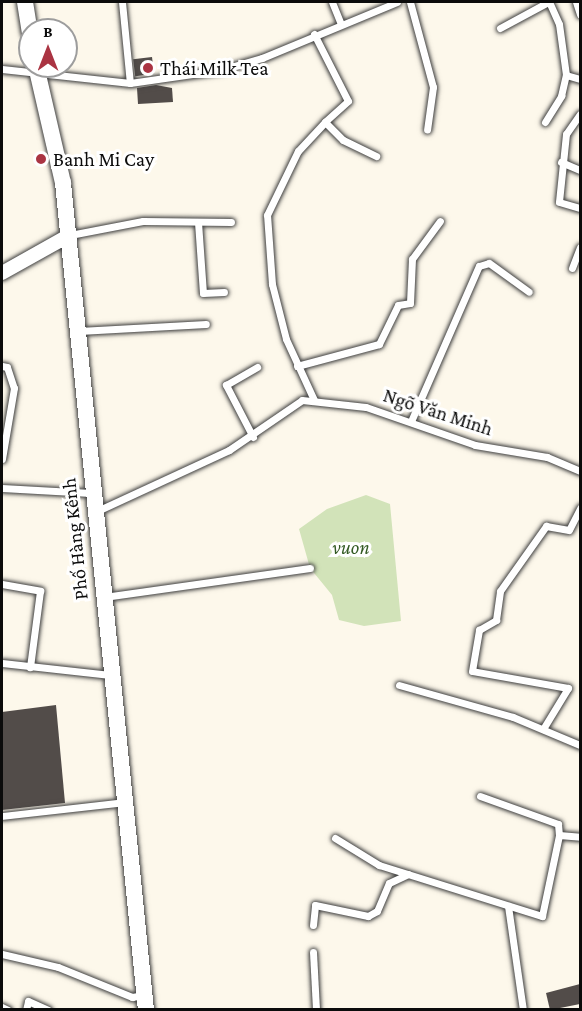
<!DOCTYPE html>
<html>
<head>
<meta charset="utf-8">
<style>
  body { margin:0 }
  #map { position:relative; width:582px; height:1011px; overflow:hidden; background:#fdf8eb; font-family:"Crimson Pro",serif }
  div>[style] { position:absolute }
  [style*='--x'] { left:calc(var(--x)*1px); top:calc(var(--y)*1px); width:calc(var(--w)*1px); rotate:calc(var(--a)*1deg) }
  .green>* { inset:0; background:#d2e3b9 }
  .building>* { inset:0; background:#524c49; transform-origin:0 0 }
  .roads { filter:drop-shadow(0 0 2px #3e3e3e) drop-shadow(0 0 2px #3e3e3e) }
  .service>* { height:7px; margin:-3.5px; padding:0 3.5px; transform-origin:3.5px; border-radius:3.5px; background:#fff }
  .minor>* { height:14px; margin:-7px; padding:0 7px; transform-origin:7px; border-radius:7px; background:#fff }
  .tertiary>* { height:16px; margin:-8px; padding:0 8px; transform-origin:8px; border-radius:8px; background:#fff }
  .dots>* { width:16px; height:16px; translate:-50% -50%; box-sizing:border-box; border:3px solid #fff; border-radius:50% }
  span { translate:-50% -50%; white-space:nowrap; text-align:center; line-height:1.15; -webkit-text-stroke:6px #fff; paint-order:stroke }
  .poi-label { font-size:20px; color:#0b0b0b }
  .left { translate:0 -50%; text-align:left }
  .street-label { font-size:20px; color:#0b0b0b }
  .park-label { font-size:20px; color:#335a23; font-style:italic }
  .frame { position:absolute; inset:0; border:3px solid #0b0b0b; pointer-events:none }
  .north { position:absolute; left:18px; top:18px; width:60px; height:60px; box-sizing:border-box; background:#fff; border:2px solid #9d9d9d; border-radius:50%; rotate:0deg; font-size:16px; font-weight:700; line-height:24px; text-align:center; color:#0b0b0b }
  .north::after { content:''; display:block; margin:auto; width:21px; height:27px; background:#aa3442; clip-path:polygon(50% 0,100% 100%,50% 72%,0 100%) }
</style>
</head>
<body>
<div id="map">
  <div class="green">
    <i style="clip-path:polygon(366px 495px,390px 504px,401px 621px,364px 626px,339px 620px,332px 595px,310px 568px,299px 529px,327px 509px)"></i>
  </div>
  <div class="building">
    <i style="left:152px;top:57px;width:17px;height:19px;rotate:83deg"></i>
    <i style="clip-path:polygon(156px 85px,172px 88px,173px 102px,138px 104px,137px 88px)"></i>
    <i style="clip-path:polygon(56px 705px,65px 803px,2px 810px,2px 712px)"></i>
    <i style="clip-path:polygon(580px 984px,580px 1004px,550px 1010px,546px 993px)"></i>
  </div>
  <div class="roads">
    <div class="service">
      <i style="--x:122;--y:2;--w:81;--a:84.4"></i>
      <i style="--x:332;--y:2;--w:24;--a:68"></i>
      <i style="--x:410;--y:2;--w:88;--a:74.9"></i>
      <i style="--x:433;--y:87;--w:43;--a:97.9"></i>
      <i style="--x:576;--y:2;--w:13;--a:72"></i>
      <i style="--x:500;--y:28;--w:55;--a:-28.4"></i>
      <i style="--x:314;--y:34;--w:75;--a:63.1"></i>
      <i style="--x:348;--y:101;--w:31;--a:138"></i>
      <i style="--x:325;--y:122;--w:25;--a:45"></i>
      <i style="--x:343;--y:140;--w:37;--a:26"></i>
      <i style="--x:2;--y:69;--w:129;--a:6.2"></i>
      <i style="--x:130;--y:83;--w:91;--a:-8.2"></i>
      <i style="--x:220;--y:70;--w:44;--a:-15.9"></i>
      <i style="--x:262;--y:58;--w:146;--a:-22.5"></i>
      <i style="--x:566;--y:75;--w:15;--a:16"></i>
      <i style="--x:580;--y:114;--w:24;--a:125"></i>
      <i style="--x:566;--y:134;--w:68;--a:95.9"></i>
      <i style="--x:559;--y:202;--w:22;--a:16"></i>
      <i style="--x:545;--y:122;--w:31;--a:-58"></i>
      <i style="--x:561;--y:96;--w:22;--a:-77"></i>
      <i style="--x:566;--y:75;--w:51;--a:-97.8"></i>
      <i style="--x:559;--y:24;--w:24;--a:-114"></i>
      <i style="--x:561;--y:162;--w:21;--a:23"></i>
      <i style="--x:198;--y:222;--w:71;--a:86"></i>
      <i style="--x:203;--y:293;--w:21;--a:-3"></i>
      <i style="--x:70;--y:235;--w:74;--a:-10.9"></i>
      <i style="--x:143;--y:221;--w:88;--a:0.7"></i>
      <i style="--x:572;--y:268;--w:22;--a:-69"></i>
      <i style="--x:79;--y:331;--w:127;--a:-3.2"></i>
      <i style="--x:2;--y:366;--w:5;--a:11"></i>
      <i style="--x:7;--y:367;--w:22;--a:72"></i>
      <i style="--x:14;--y:388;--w:72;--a:99.6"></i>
      <i style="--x:297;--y:366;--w:85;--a:-15"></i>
      <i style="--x:379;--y:344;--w:43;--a:-64"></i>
      <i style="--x:398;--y:305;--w:12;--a:-9"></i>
      <i style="--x:410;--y:303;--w:44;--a:-87.4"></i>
      <i style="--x:412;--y:259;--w:47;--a:-53.6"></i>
      <i style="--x:314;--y:400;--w:67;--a:-114.7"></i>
      <i style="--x:286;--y:339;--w:57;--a:-104.3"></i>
      <i style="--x:272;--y:284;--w:69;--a:-94.1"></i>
      <i style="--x:267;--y:215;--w:71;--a:-64.2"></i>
      <i style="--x:298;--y:151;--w:40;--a:-47"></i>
      <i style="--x:412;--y:419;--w:167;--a:-66.4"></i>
      <i style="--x:479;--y:266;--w:10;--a:-17"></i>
      <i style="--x:489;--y:263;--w:49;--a:35.9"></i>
      <i style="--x:253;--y:437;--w:59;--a:-117.4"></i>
      <i style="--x:226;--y:385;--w:36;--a:-30"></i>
      <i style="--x:2;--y:488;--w:89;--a:3.2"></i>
      <i style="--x:97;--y:511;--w:145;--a:-24.8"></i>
      <i style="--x:229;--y:450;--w:88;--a:-34.4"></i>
      <i style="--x:302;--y:400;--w:64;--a:6.2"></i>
      <i style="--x:366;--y:407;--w:115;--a:19.2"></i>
      <i style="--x:475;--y:445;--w:73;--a:9.5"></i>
      <i style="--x:547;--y:457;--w:36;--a:23"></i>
      <i style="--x:2;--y:584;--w:39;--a:10"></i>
      <i style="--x:40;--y:591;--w:77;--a:97.5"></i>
      <i style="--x:104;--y:597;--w:208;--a:-8"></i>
      <i style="--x:2;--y:663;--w:109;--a:6.3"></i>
      <i style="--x:399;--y:685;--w:118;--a:15.7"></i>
      <i style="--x:513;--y:717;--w:73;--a:22.7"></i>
      <i style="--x:543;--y:729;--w:48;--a:-58.6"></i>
      <i style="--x:568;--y:688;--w:97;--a:-170"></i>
      <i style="--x:472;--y:671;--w:42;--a:-80.3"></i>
      <i style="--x:479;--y:630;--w:20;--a:-30"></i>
      <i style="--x:496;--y:620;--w:29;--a:-82"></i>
      <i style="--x:500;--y:591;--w:80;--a:-54.7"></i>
      <i style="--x:546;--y:526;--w:23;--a:10"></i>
      <i style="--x:569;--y:530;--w:25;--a:-63"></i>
      <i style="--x:480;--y:796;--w:83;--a:19.7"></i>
      <i style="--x:558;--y:824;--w:11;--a:85"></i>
      <i style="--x:2;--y:816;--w:123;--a:-6.5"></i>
      <i style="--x:335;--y:838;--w:52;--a:31.5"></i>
      <i style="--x:379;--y:865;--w:171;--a:17.4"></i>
      <i style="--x:542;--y:916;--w:83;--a:-78.1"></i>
      <i style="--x:559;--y:835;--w:21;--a:5"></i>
      <i style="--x:508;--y:906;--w:105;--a:81.8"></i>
      <i style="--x:313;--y:925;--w:20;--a:-84"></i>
      <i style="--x:315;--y:905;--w:54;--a:11.7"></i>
      <i style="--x:368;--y:916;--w:10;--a:-29"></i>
      <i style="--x:377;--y:911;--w:30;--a:-67"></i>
      <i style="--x:389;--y:883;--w:21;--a:-25"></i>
      <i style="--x:313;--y:952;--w:58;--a:87"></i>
      <i style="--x:2;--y:954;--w:57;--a:13.1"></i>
      <i style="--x:58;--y:967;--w:80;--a:22.1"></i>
      <i style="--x:132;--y:997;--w:11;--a:-10"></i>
      <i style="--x:2;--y:1007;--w:7;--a:27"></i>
      <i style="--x:26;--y:1010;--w:9;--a:-77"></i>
      <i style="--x:28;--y:1001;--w:22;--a:24"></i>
    </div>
    <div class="minor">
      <i style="--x:2;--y:273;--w:76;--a:-29.3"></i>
    </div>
    <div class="tertiary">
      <i style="--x:25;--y:2;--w:31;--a:81"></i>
      <i style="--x:36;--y:66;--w:120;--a:77"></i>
      <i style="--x:63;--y:183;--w:831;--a:84.27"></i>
    </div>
  </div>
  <div class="dots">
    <i style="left:148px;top:68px;background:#aa3442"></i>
    <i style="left:41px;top:159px;background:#aa3442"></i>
  </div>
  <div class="poi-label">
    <span class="left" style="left:160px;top:68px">Thái Milk Tea</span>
    <span class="left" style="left:53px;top:159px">Banh Mi Cay</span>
  </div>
  <div class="street-label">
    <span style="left:438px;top:412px;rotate:18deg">Ngõ Văn Minh</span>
    <span style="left:75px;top:539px;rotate:-96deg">Phố Hàng Kênh</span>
  </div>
  <div class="park-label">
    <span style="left:351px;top:547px">vuon</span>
  </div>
  <div class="frame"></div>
  <div class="north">B</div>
</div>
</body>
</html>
